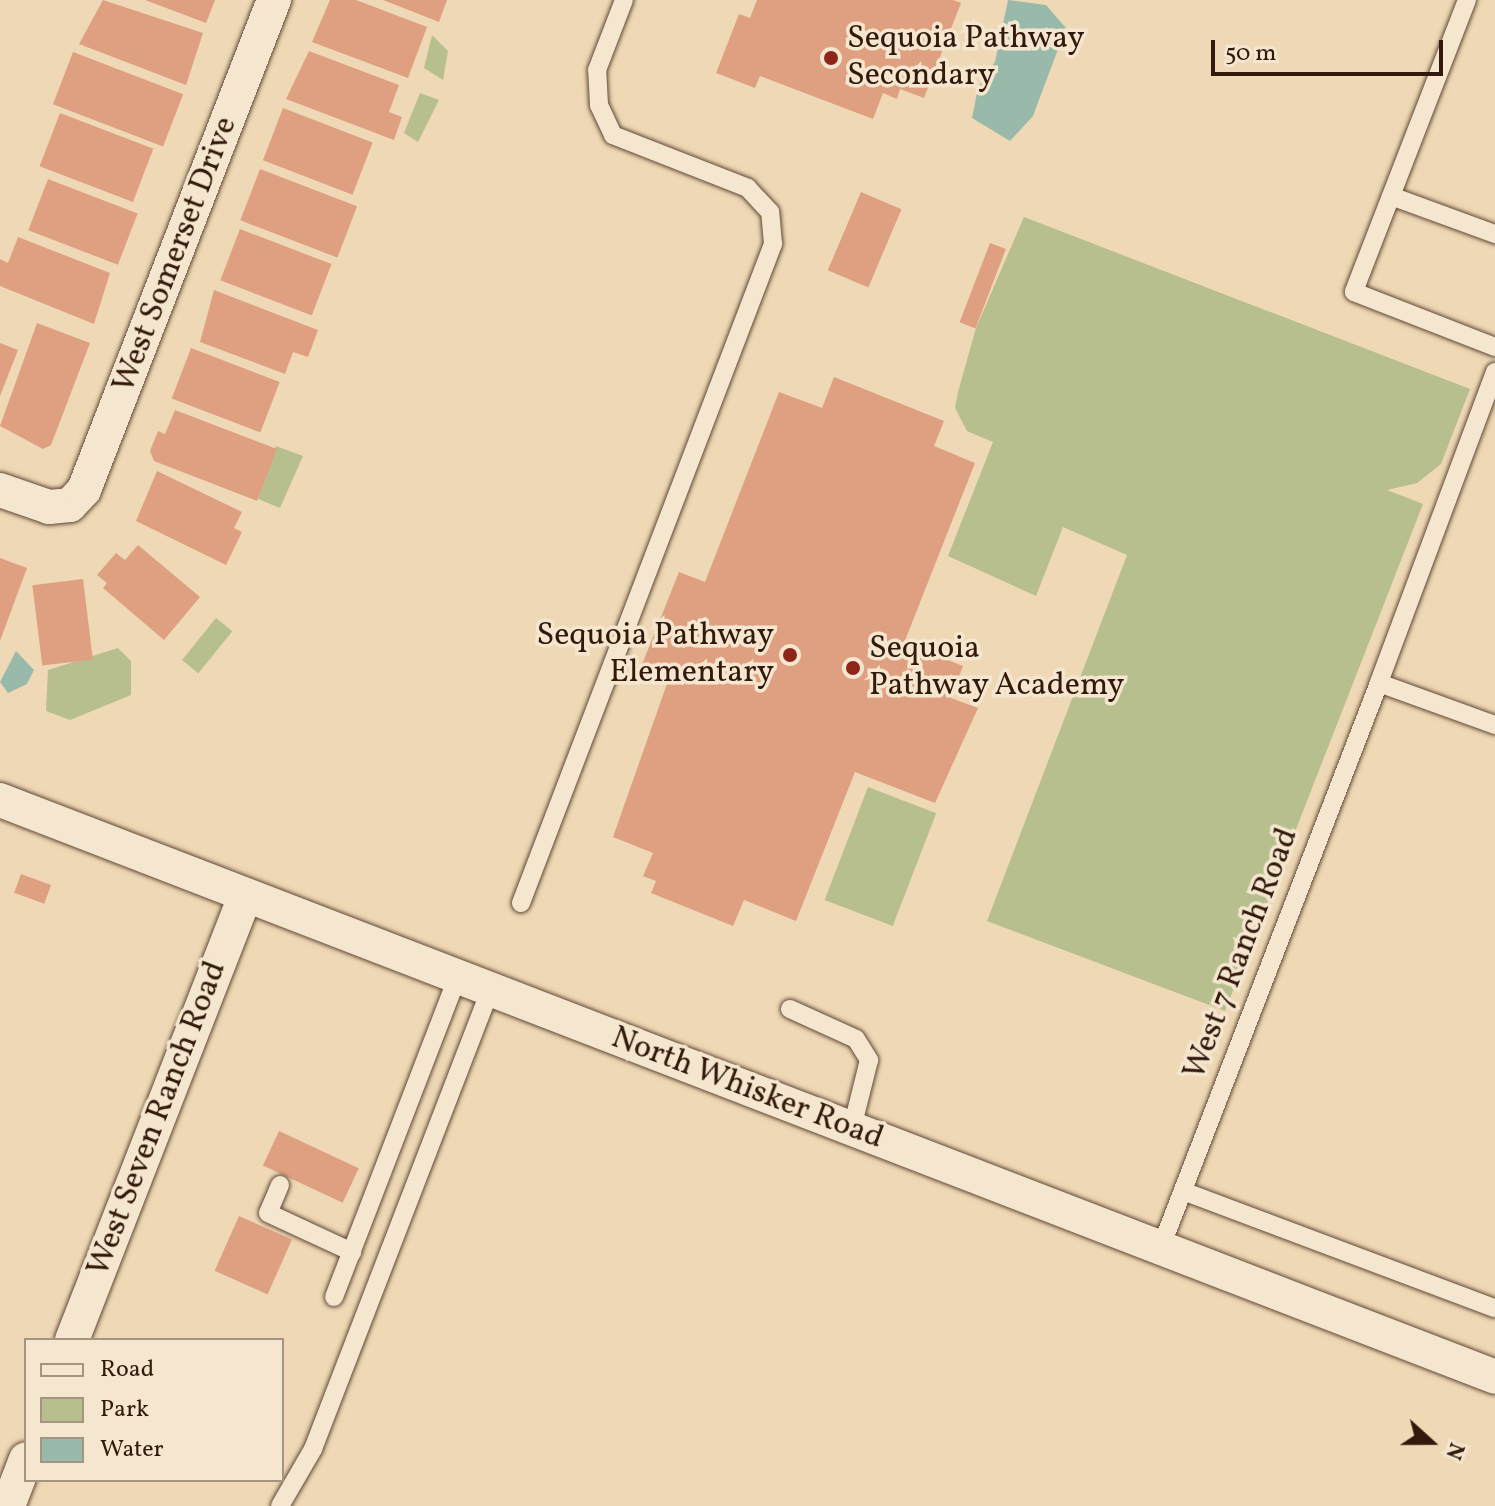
<!DOCTYPE html>
<html>
<head>
<meta charset="utf-8">
<style>
  body { margin:0 }
  #map { position:relative; width:1495px; height:1506px; overflow:hidden; background:#eed8b5; font-family:Vollkorn,serif }
  div>[style] { position:absolute }
  [style*='--x'] { left:calc(var(--x)*1px); top:calc(var(--y)*1px); width:calc(var(--w)*1px); rotate:calc(var(--a)*1deg) }
  .green>* { inset:0; background:#b7bf8e; transform-origin:0 0 }
  .water>* { inset:0; background:#99baab }
  .building>* { inset:0; background:#dfa082; transform-origin:0 0 }
  .roads { filter:drop-shadow(0 0 2px #614936) drop-shadow(0 0 2px #614936) }
  .lane>* { height:18px; margin:-9px; padding:0 9px; transform-origin:9px; border-radius:9px; background:#f4e6cf }
  .street>* { height:34px; margin:-17px; padding:0 17px; transform-origin:17px; border-radius:17px; background:#f4e6cf }
  .dots>* { width:22px; height:22px; translate:-50% -50%; box-sizing:border-box; border:4px solid #f4e6cf; border-radius:50% }
  span { translate:-50% -50%; white-space:nowrap; text-align:center; line-height:1.15; -webkit-text-stroke:7px #f4e6cf; paint-order:stroke }
  .poi-label { font-size:32px; color:#32190b }
  .left { translate:0 -50%; text-align:left }
  .right { translate:-100% -50%; text-align:right }
  .street-label { font-size:32px; color:#32190b }
  .legend { position:absolute; left:24px; top:1338px; width:260px; height:144px; box-sizing:border-box; background:#f4e6cf; border:2px solid #a69481; margin:0; padding:10px 14px; list-style:none; font-size:24px; color:#32190b }
  .legend li { display:flex; align-items:center; gap:16px; height:40px }
  .legend b { width:40px; border:2px solid #a69481 }
  .north { position:absolute; left:1391px; top:1402px; width:80px; height:80px; -webkit-text-stroke:6px #f4e6cf; paint-order:stroke; rotate:111deg; font-size:22px; font-weight:700; line-height:32px; text-align:center; color:#32190b }
  .north::after { content:''; display:block; margin:auto; width:28px; height:36px; background:#32190b; clip-path:polygon(50% 0,100% 100%,50% 72%,0 100%) }
  .scale { position:absolute; left:1211px; top:40px; width:232px; height:36px; box-sizing:border-box; border:4px solid #32190b; border-top:0; padding-left:10px; font-size:24px; line-height:28px; white-space:nowrap; color:#32190b; -webkit-text-stroke:6px #f4e6cf; paint-order:stroke }
</style>
</head>
<body>
<div id="map">
  <div class="green">
    <i style="clip-path:polygon(432px 35px,448px 51px,443px 80px,424px 68px)"></i>
    <i style="clip-path:polygon(420px 93px,439px 100px,418px 142px,404px 133px)"></i>
    <i style="clip-path:polygon(1024px 217px,1470px 389px,1441px 464px,1417px 483px,1387px 490px,1423px 504px,1225px 1011px,987px 921px,1127px 555px,1063px 527px,1036px 596px,948px 556px,993px 442px,967px 431px,955px 408px,958px 392px,976px 328px)"></i>
    <i style="clip-path:polygon(276px 446px,303px 456px,280px 508px,258px 499px)"></i>
    <i style="left:216px;top:618px;width:21px;height:54px;rotate:39deg"></i>
    <i style="clip-path:polygon(118px 648px,131px 661px,131px 695px,70px 720px,46px 711px,48px 670px)"></i>
    <i style="left:868px;top:787px;width:73px;height:121px;rotate:21deg"></i>
  </div>
  <div class="water">
    <i style="clip-path:polygon(1008px 0,1046px 5px,1066px 28px,1033px 116px,1010px 141px,972px 118px,978px 88px,995px 62px)"></i>
    <i style="clip-path:polygon(16px 651px,34px 670px,27px 684px,8px 693px,0 682px)"></i>
  </div>
  <div class="building">
    <i style="clip-path:polygon(103px 0,203px 33px,186px 85px,79px 44px)"></i>
    <i style="clip-path:polygon(145px 0,215px 0,206px 23px)"></i>
    <i style="clip-path:polygon(330px 0,356px 0,427px 27px,408px 78px,312px 42px)"></i>
    <i style="clip-path:polygon(383px 0,447px 0,439px 22px)"></i>
    <i style="clip-path:polygon(757px 0,953px 0,961px 3px,924px 98px,900px 89px,897px 99px,883px 93px,873px 119px,760px 76px,755px 88px,716px 73px,739px 14px,750px 18px)"></i>
    <i style="clip-path:polygon(309px 51px,399px 85px,389px 112px,402px 117px,394px 140px,286px 99px)"></i>
    <i style="left:73px;top:52px;width:118px;height:56px;rotate:21deg"></i>
    <i style="left:283px;top:108px;width:96px;height:56px;rotate:21deg"></i>
    <i style="left:60px;top:113px;width:100px;height:57px;rotate:21deg"></i>
    <i style="left:260px;top:169px;width:104px;height:55px;rotate:21deg"></i>
    <i style="left:48px;top:179px;width:96px;height:55px;rotate:21deg"></i>
    <i style="left:861px;top:192px;width:44px;height:85px;rotate:23deg"></i>
    <i style="left:240px;top:229px;width:98px;height:55px;rotate:21deg"></i>
    <i style="clip-path:polygon(18px 237px,110px 273px,94px 324px,0 286px,0 259px,8px 263px)"></i>
    <i style="left:990px;top:243px;width:17px;height:85px;rotate:21deg"></i>
    <i style="clip-path:polygon(214px 290px,318px 330px,308px 357px,293px 352px,285px 374px,200px 342px)"></i>
    <i style="clip-path:polygon(37px 323px,90px 343px,51px 445px,43px 449px,0 426px)"></i>
    <i style="clip-path:polygon(0 343px,18px 350px,0 396px)"></i>
    <i style="left:191px;top:348px;width:95px;height:54px;rotate:21deg"></i>
    <i style="clip-path:polygon(834px 377px,944px 421px,934px 446px,975px 463px,904px 643px,963px 666px,951px 698px,978px 708px,935px 803px,855px 772px,796px 921px,744px 900px,733px 926px,651px 893px,656px 881px,643px 876px,653px 853px,613px 837px,669px 678px,641px 667px,679px 572px,705px 582px,779px 392px,822px 408px)"></i>
    <i style="clip-path:polygon(175px 410px,277px 449px,257px 501px,154px 461px,150px 451px,158px 431px,165px 434px)"></i>
    <i style="clip-path:polygon(157px 471px,242px 512px,234px 528px,242px 532px,226px 565px,136px 521px)"></i>
    <i style="clip-path:polygon(138px 545px,200px 597px,164px 640px,103px 588px,107px 583px,97px 575px,116px 553px,125px 560px)"></i>
    <i style="clip-path:polygon(0 558px,27px 568px,0 641px)"></i>
    <i style="left:83px;top:579px;width:81px;height:51px;rotate:83deg"></i>
    <i style="left:21px;top:874px;width:32px;height:20px;rotate:20deg"></i>
    <i style="left:279px;top:1131px;width:88px;height:38px;rotate:25deg"></i>
    <i style="left:239px;top:1216px;width:58px;height:60px;rotate:24deg"></i>
  </div>
  <div class="roads">
    <div class="lane">
      <i style="--x:1467;--y:0;--w:313;--a:111.2"></i>
      <i style="--x:1354;--y:292;--w:151;--a:21.3"></i>
      <i style="--x:1391;--y:196;--w:111;--a:20.1"></i>
      <i style="--x:1495;--y:372;--w:332;--a:110.5"></i>
      <i style="--x:1379;--y:683;--w:123;--a:19.9"></i>
      <i style="--x:521;--y:903;--w:706;--a:-69.07"></i>
      <i style="--x:773;--y:244;--w:32;--a:-95"></i>
      <i style="--x:770;--y:212;--w:33;--a:-133"></i>
      <i style="--x:748;--y:188;--w:145;--a:-158.6"></i>
      <i style="--x:613;--y:135;--w:33;--a:-115"></i>
      <i style="--x:599;--y:105;--w:35;--a:-93"></i>
      <i style="--x:597;--y:70;--w:75;--a:-68.9"></i>
      <i style="--x:790;--y:1009;--w:72;--a:24.4"></i>
      <i style="--x:856;--y:1039;--w:25;--a:58"></i>
      <i style="--x:869;--y:1060;--w:70;--a:104"></i>
      <i style="--x:280;--y:1185;--w:30;--a:113"></i>
      <i style="--x:268;--y:1213;--w:93;--a:24.9"></i>
      <i style="--x:1183;--y:1191;--w:333;--a:20.6"></i>
      <i style="--x:1161;--y:1247;--w:605;--a:-68.87"></i>
      <i style="--x:334;--y:1297;--w:339;--a:-68.9"></i>
      <i style="--x:280;--y:1506;--w:66;--a:-59.9"></i>
      <i style="--x:313;--y:1449;--w:489;--a:-68.9"></i>
    </div>
    <div class="street">
      <i style="--x:0;--y:490;--w:52;--a:19.1"></i>
      <i style="--x:49;--y:507;--w:21;--a:-5"></i>
      <i style="--x:70;--y:505;--w:21;--a:-47"></i>
      <i style="--x:84;--y:490;--w:526;--a:-68.81"></i>
      <i style="--x:0;--y:800;--w:1602;--a:21.1"></i>
      <i style="--x:72;--y:1340;--w:473;--a:-68.7"></i>
      <i style="--x:8;--y:1506;--w:50;--a:-69"></i>
    </div>
  </div>
  <div class="dots">
    <i style="left:831px;top:58px;background:#8f2418"></i>
    <i style="left:790px;top:655px;background:#8f2418"></i>
    <i style="left:853px;top:668px;background:#8f2418"></i>
  </div>
  <div class="poi-label">
    <span class="left" style="left:847px;top:58px">Sequoia Pathway<br>Secondary</span>
    <span class="right" style="left:774px;top:655px">Sequoia Pathway<br>Elementary</span>
    <span class="left" style="left:869px;top:668px">Sequoia<br>Pathway Academy</span>
  </div>
  <div class="street-label">
    <span style="left:176px;top:255px;rotate:-69deg">West Somerset Drive</span>
    <span style="left:1242px;top:954px;rotate:-69deg">West 7 Ranch Road</span>
    <span style="left:747px;top:1089px;rotate:21deg">North Whisker Road</span>
    <span style="left:158px;top:1119px;rotate:-69deg">West Seven Ranch Road</span>
  </div>
  <ul class="legend">
  <li><b style="height:10px;background:#f4e6cf"></b>Road</li>
  <li><b style="height:22px;background:#b7bf8e"></b>Park</li>
  <li><b style="height:22px;background:#99baab"></b>Water</li>
  </ul>
  <div class="north">N</div>
  <div class="scale">50 m</div>
</div>
</body>
</html>
